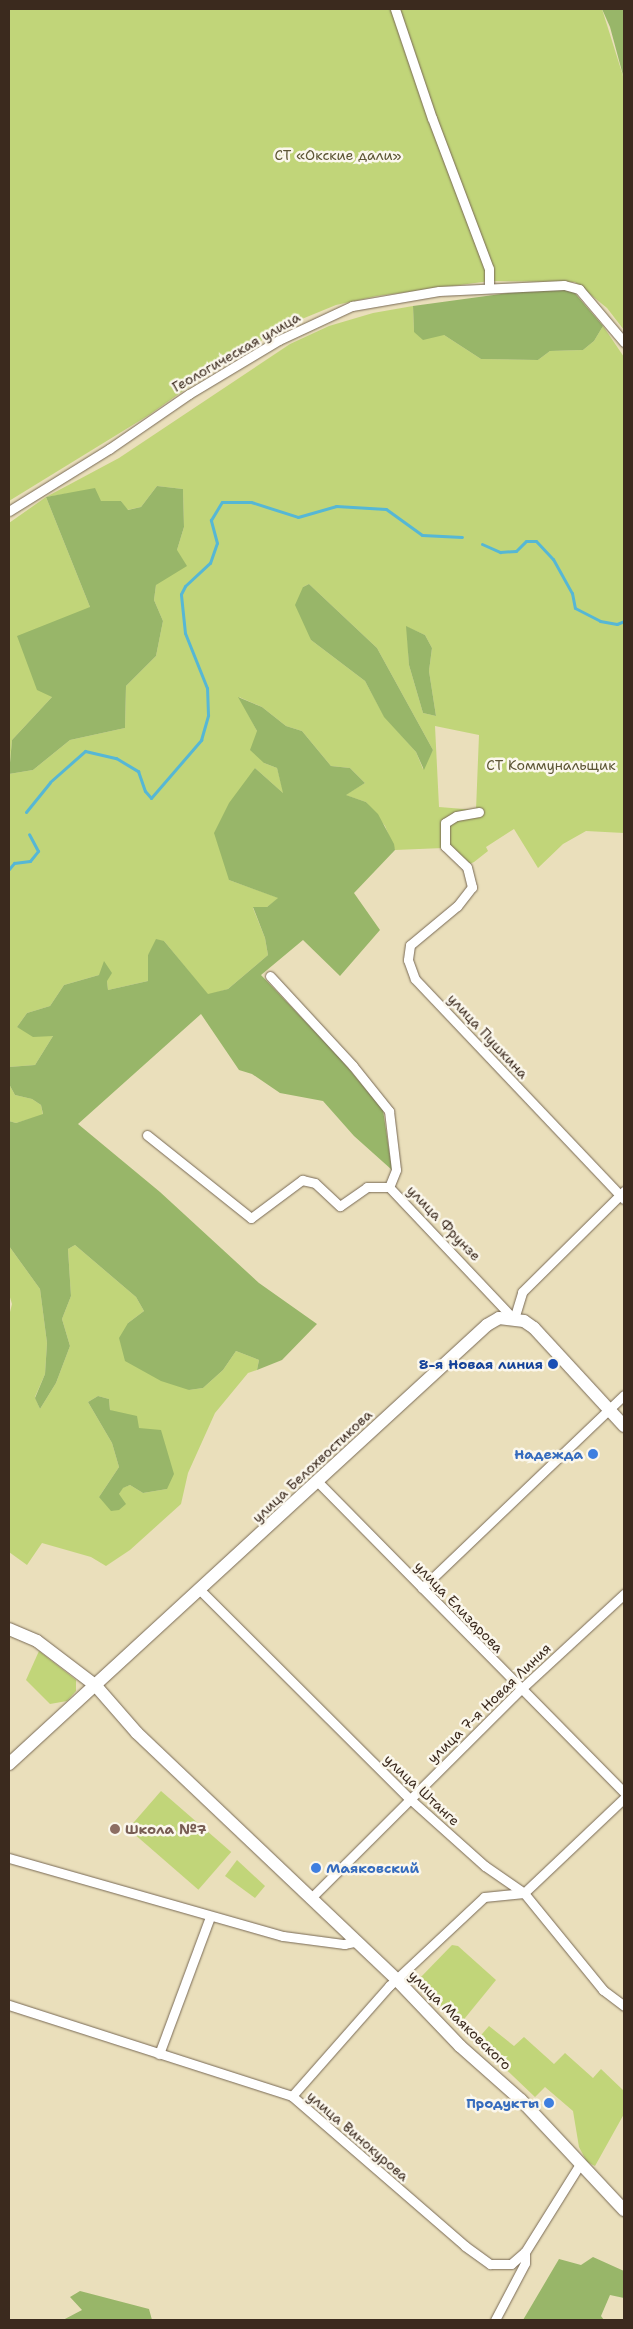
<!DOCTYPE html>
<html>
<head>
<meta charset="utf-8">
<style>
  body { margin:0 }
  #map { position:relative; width:633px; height:2329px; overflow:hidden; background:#eadfbb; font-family:"Shantell Sans",sans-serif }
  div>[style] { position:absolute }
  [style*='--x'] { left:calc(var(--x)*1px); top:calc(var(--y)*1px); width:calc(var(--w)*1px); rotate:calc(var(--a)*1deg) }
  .green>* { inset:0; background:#c1d579; transform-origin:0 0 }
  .forest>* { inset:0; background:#98b669 }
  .stream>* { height:3px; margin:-1.5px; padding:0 1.5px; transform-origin:1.5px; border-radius:1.5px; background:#56b7d5 }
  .roads { filter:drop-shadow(0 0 1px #786955) drop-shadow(0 0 1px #786955) }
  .street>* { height:9px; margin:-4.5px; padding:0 4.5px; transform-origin:4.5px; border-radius:4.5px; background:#fff }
  .secondary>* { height:12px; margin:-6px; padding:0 6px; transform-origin:6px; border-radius:6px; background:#fff }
  .dots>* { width:14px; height:14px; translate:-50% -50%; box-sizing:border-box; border:2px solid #fbf7ec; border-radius:50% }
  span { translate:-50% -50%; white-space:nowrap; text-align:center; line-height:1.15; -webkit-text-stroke:5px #fbf7ec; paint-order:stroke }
  .park-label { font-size:14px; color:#5c5535 }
  .street-label { font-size:14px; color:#3b2a1e }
  .transit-label { font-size:14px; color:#164399; font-weight:700 }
  .right { translate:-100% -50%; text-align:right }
  .shop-label { font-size:14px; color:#366cbe; font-weight:700 }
  .left { translate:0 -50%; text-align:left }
  .education-label { font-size:14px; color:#785e54; font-weight:700 }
  .frame { position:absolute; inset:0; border:10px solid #3b2a1e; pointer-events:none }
</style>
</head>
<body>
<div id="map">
  <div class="green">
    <i style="clip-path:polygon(9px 9px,602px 9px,624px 79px,624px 330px,607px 308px,575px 282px,490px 281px,377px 296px,336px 305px,297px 321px,228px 359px,149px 415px,9px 501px)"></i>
    <i style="clip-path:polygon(evenodd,413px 306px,414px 332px,444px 335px,481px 359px,538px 360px,550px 351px,583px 350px,594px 341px,603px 326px,624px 357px,624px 833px,586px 831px,563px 844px,538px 868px,514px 829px,486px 847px,488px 851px,474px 862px,461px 868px,443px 848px,395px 850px,385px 826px,366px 802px,345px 795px,365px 783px,350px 768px,331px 766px,302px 731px,286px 726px,262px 707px,239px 697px,257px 731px,264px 763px,277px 768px,284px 794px,255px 768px,229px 880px,279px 898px,267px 907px,253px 908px,265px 938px,268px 955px,228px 989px,208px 995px,164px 941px,148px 955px,148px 981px,108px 990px,107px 981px,99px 975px,64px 985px,50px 1006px,27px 1013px,17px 1027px,53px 1036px,35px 1065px,9px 1067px,9px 774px,33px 770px,70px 740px,125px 728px,126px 686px,156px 656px,163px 621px,154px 600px,156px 585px,177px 550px,184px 527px,183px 489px,157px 486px,141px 507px,127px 510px,121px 501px,101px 501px,71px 493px,46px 497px,90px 607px,52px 697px,12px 740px,9px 771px,9px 523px,46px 497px,119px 458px,290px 344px,329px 326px,373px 313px,413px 306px,309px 584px,377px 648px,433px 750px,423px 769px,416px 752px,384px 716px,365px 681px,311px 640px,303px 587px,309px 584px,413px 306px,407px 627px,425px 635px,432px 648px,429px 671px,436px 716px,423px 713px,409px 665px,407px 627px,413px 306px,435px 726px,479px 735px,476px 810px,439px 807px,435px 726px)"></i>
    <i style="clip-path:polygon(9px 1084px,15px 1095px,32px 1099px,41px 1105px,43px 1115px,16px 1123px,9px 1121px)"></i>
    <i style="clip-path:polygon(evenodd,75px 1245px,136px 1297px,144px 1311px,128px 1323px,189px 1390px,203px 1388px,223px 1370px,236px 1351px,259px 1360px,257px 1370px,248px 1373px,215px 1413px,188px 1473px,181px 1504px,130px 1550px,106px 1566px,91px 1557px,42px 1543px,27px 1565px,9px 1552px,9px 1316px,12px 1304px,9px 1294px,9px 1246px,40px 1289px,47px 1343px,45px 1374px,35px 1397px,40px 1409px,56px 1383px,70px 1346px,62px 1319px,71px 1296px,68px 1249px,75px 1245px,98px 1396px,109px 1399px,110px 1410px,139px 1428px,167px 1489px,143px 1493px,130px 1485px,122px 1488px,119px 1494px,99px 1497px,119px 1467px,112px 1443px,88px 1402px,98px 1396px)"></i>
    <i style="clip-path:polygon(39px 1651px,76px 1680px,76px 1691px,67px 1701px,50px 1704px,26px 1680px)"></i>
    <i style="left:161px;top:1791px;width:93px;height:50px;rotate:41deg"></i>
    <i style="clip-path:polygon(237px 1860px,265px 1886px,255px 1898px,225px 1876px)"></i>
    <i style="clip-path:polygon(452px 1945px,458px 1946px,496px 1980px,461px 2023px,433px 2000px,419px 1979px)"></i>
    <i style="clip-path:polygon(489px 2026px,514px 2046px,524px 2037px,554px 2064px,565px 2053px,593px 2078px,601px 2069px,624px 2091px,624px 2114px,595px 2166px,587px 2162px,579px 2147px,573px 2111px,545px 2087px,535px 2097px,476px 2041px)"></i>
  </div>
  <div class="forest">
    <i style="clip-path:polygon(602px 9px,624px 9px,624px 79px,610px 27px)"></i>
    <i style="clip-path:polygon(545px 288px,573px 291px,603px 326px,594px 341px,583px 350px,550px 351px,538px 360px,481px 359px,444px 335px,423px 340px,414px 332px,413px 306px)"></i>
    <i style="clip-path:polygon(157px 486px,183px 489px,184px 527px,177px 550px,187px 566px,156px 585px,154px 600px,163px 621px,156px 656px,126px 686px,125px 728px,70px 740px,33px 770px,9px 774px,12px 740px,52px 697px,37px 690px,17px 636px,90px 607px,46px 497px,95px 488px,101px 501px,121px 501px,128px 510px,141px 507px)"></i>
    <i style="clip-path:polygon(309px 584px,377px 648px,433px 750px,424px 770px,416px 752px,384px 717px,365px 681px,311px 640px,295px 605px,303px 587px)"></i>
    <i style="clip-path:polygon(406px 626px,425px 635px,432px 648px,429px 671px,436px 716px,423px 713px,409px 665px)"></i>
    <i style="clip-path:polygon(238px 697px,262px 707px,286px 726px,302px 731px,331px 766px,350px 768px,365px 783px,346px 795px,366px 802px,378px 814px,394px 844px,395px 850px,354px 893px,380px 930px,340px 976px,303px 940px,261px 975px,339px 1057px,383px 1110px,392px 1170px,354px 1136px,323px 1101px,280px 1093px,252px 1074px,239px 1070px,201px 1014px,78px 1124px,160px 1192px,259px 1283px,317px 1324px,282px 1360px,257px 1370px,259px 1360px,236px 1351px,223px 1370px,203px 1388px,189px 1390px,161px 1381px,125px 1361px,119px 1338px,128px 1323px,144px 1311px,136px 1297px,75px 1245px,68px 1249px,71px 1296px,62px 1319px,70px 1346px,56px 1383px,40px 1409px,35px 1398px,45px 1374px,47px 1343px,40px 1289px,9px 1246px,9px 1121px,16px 1123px,43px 1114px,41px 1105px,32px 1099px,15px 1095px,9px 1084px,9px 1067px,35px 1065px,53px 1036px,33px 1037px,17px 1027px,27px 1013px,50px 1006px,64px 985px,99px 975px,104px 961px,112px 973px,107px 981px,108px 990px,148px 981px,148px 955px,156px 939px,164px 941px,208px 994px,228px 989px,268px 955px,265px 938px,253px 907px,267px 907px,278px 898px,229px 880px,214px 833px,229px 803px,255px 768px,283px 793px,277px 768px,264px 763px,250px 750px,257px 731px)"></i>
    <i style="clip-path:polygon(98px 1396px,109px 1399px,110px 1410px,137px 1416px,139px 1428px,161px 1430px,174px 1474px,167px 1489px,143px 1493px,130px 1485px,123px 1488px,119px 1494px,126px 1504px,119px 1510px,111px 1511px,99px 1497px,119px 1467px,112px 1443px,88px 1402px)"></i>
    <i style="clip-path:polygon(593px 2257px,624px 2271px,624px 2298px,610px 2295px,601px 2316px,604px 2320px,523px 2320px,559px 2259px,581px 2265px)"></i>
    <i style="clip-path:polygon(80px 2291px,149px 2309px,152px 2320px,63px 2320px,82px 2310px,70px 2297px)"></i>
  </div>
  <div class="stream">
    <i style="--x:482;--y:544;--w:20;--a:24"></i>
    <i style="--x:500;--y:552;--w:16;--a:-4"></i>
    <i style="--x:516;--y:551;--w:14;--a:-45"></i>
    <i style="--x:526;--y:541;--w:10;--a:0"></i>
    <i style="--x:536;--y:541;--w:25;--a:47"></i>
    <i style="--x:553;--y:559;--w:39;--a:61"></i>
    <i style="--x:572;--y:593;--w:15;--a:79"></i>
    <i style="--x:575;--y:608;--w:28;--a:27"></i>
    <i style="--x:600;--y:621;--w:17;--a:10"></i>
    <i style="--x:617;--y:624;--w:8;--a:-23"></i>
    <i style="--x:26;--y:812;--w:38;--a:-51"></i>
    <i style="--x:50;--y:782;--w:47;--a:-41.5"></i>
    <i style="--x:85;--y:751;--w:32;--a:13"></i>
    <i style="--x:116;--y:758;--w:26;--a:31"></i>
    <i style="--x:138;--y:771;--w:21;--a:71"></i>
    <i style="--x:145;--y:791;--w:9;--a:49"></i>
    <i style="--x:151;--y:798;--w:77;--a:-49.2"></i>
    <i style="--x:201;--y:740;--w:26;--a:-74"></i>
    <i style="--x:208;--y:715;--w:27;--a:-92"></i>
    <i style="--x:207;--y:688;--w:59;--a:-111.8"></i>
    <i style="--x:185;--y:633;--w:39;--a:-96"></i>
    <i style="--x:181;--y:594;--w:9;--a:-63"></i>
    <i style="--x:185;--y:586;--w:34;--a:-43"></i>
    <i style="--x:210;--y:563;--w:21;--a:-71"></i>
    <i style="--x:217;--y:543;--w:24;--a:-105"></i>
    <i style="--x:211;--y:520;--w:21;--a:-59"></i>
    <i style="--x:222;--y:502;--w:29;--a:0"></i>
    <i style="--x:251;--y:502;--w:49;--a:17.7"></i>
    <i style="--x:298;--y:517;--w:40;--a:-16"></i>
    <i style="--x:336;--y:506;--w:50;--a:3.4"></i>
    <i style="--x:386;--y:509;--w:44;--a:35.8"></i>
    <i style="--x:422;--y:535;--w:40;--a:2.9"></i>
    <i style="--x:9;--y:869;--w:8;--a:-50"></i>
    <i style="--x:14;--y:863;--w:16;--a:-7"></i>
    <i style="--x:30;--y:861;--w:13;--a:-51"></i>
    <i style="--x:38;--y:851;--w:19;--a:-118"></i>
  </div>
  <div class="roads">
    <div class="street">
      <i style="--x:395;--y:9;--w:115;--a:71.3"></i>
      <i style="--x:432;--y:118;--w:161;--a:69.3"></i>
      <i style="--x:489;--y:269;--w:18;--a:90"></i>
      <i style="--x:9;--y:511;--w:118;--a:-31.8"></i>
      <i style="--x:109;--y:449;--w:97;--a:-34.5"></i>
      <i style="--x:189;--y:394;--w:105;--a:-31"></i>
      <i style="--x:279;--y:340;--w:81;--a:-25"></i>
      <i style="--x:352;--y:306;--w:88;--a:-9.8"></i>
      <i style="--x:439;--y:291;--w:125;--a:-2.7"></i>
      <i style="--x:564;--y:285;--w:16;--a:15"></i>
      <i style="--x:579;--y:289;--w:70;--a:49.7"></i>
      <i style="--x:479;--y:812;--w:23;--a:170"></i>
      <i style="--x:456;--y:816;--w:13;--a:148"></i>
      <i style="--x:445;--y:823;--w:23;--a:90"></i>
      <i style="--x:445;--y:846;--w:30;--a:44"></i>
      <i style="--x:467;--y:867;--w:21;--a:76"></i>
      <i style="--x:472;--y:887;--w:24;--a:128"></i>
      <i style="--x:457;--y:906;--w:61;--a:140.3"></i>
      <i style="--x:410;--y:945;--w:15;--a:98"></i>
      <i style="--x:408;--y:960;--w:20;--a:70"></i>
      <i style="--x:415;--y:979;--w:303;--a:46.5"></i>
      <i style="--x:270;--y:976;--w:122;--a:47.3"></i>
      <i style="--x:353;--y:1066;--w:58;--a:51.3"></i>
      <i style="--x:389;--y:1111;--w:59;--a:83.2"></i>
      <i style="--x:396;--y:1170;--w:18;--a:112"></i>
      <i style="--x:147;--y:1135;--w:133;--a:38.6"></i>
      <i style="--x:251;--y:1218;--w:64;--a:-36.7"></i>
      <i style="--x:302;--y:1180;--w:13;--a:13"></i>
      <i style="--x:315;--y:1183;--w:34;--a:43"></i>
      <i style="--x:340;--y:1206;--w:33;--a:-35"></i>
      <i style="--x:367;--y:1187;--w:22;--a:0"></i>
      <i style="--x:389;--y:1187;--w:182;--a:46.6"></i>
      <i style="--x:514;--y:1319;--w:28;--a:-73"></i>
      <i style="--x:522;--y:1292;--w:144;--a:-44.7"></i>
      <i style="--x:318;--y:1482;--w:436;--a:45.4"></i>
      <i style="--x:422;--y:1588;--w:279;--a:-43.7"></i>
      <i style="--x:201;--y:1591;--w:295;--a:44.9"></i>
      <i style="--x:410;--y:1799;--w:101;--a:41.8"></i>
      <i style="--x:485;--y:1866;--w:47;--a:34.7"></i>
      <i style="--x:524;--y:1893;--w:125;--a:50.8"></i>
      <i style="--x:603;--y:1990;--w:26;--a:37"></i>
      <i style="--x:9;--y:1858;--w:285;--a:15.9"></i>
      <i style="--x:283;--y:1936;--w:62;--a:7.5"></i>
      <i style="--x:344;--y:1944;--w:10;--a:-11"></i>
      <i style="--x:311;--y:1898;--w:295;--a:-44.9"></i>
      <i style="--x:520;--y:1690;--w:142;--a:-42.7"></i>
      <i style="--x:9;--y:2005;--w:297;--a:17.8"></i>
      <i style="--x:292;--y:2096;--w:229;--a:40.9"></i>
      <i style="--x:465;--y:2246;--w:31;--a:36"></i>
      <i style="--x:490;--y:2264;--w:21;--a:0"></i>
      <i style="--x:511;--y:2264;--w:18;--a:-41"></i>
      <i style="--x:525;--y:2252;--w:104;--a:-58"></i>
      <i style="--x:159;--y:2054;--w:146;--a:-69.6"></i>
      <i style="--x:292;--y:2096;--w:147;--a:-48.6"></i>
      <i style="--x:389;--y:1986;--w:130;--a:-43.1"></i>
      <i style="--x:484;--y:1897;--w:40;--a:-5.7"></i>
      <i style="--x:524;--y:1893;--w:138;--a:-43.5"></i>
      <i style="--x:495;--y:2320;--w:64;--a:-62.2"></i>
      <i style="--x:525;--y:2263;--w:11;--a:-90"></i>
    </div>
    <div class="secondary">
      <i style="--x:9;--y:1629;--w:30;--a:23"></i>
      <i style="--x:37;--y:1641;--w:74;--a:37.3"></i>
      <i style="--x:96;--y:1686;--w:62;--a:48.9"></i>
      <i style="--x:137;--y:1733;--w:357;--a:43.5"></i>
      <i style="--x:396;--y:1979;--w:93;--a:46.3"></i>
      <i style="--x:460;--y:2046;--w:81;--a:41.5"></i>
      <i style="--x:521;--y:2100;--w:151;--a:46.9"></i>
      <i style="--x:9;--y:1764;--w:649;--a:-42.56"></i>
      <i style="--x:487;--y:1325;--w:14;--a:-30"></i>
      <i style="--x:499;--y:1318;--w:25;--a:7"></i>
      <i style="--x:524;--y:1321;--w:12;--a:35"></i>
      <i style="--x:534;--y:1328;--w:133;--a:47.4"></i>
    </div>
  </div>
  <div class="dots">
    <i style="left:553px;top:1364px;background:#1a4fb4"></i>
    <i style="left:593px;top:1454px;background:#3f7fe0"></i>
    <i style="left:115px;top:1829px;background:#8d6e63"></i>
    <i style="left:316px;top:1868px;background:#3f7fe0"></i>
    <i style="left:549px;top:2103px;background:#3f7fe0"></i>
  </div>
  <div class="park-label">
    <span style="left:338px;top:155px">СТ «Окские дали»</span>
    <span style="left:551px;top:765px">СТ Коммунальщик</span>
  </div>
  <div class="street-label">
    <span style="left:236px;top:352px;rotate:-30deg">Геологическая улица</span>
    <span style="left:488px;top:1036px;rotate:47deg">улица Пушкина</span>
    <span style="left:444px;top:1223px;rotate:46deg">улица Фрунзе</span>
    <span style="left:312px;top:1466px;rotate:-43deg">улица Белохвостикова</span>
    <span style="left:459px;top:1607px;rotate:46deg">улица Елизарова</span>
    <span style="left:489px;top:1703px;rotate:-44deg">улица 7-я Новая Линия</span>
    <span style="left:422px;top:1790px;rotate:43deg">улица Штанге</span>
    <span style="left:460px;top:2020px;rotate:44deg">улица Маяковского</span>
    <span style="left:358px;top:2136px;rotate:41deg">улица Винокурова</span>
  </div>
  <div class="transit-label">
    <span class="right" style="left:543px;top:1364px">8-я Новая линия</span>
  </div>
  <div class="shop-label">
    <span class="right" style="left:583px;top:1454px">Надежда</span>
    <span class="left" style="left:326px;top:1868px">Маяковский</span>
    <span class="right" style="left:539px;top:2103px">Продукты</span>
  </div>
  <div class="education-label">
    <span class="left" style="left:125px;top:1829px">Школа №7</span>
  </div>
  <div class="frame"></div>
</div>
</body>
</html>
